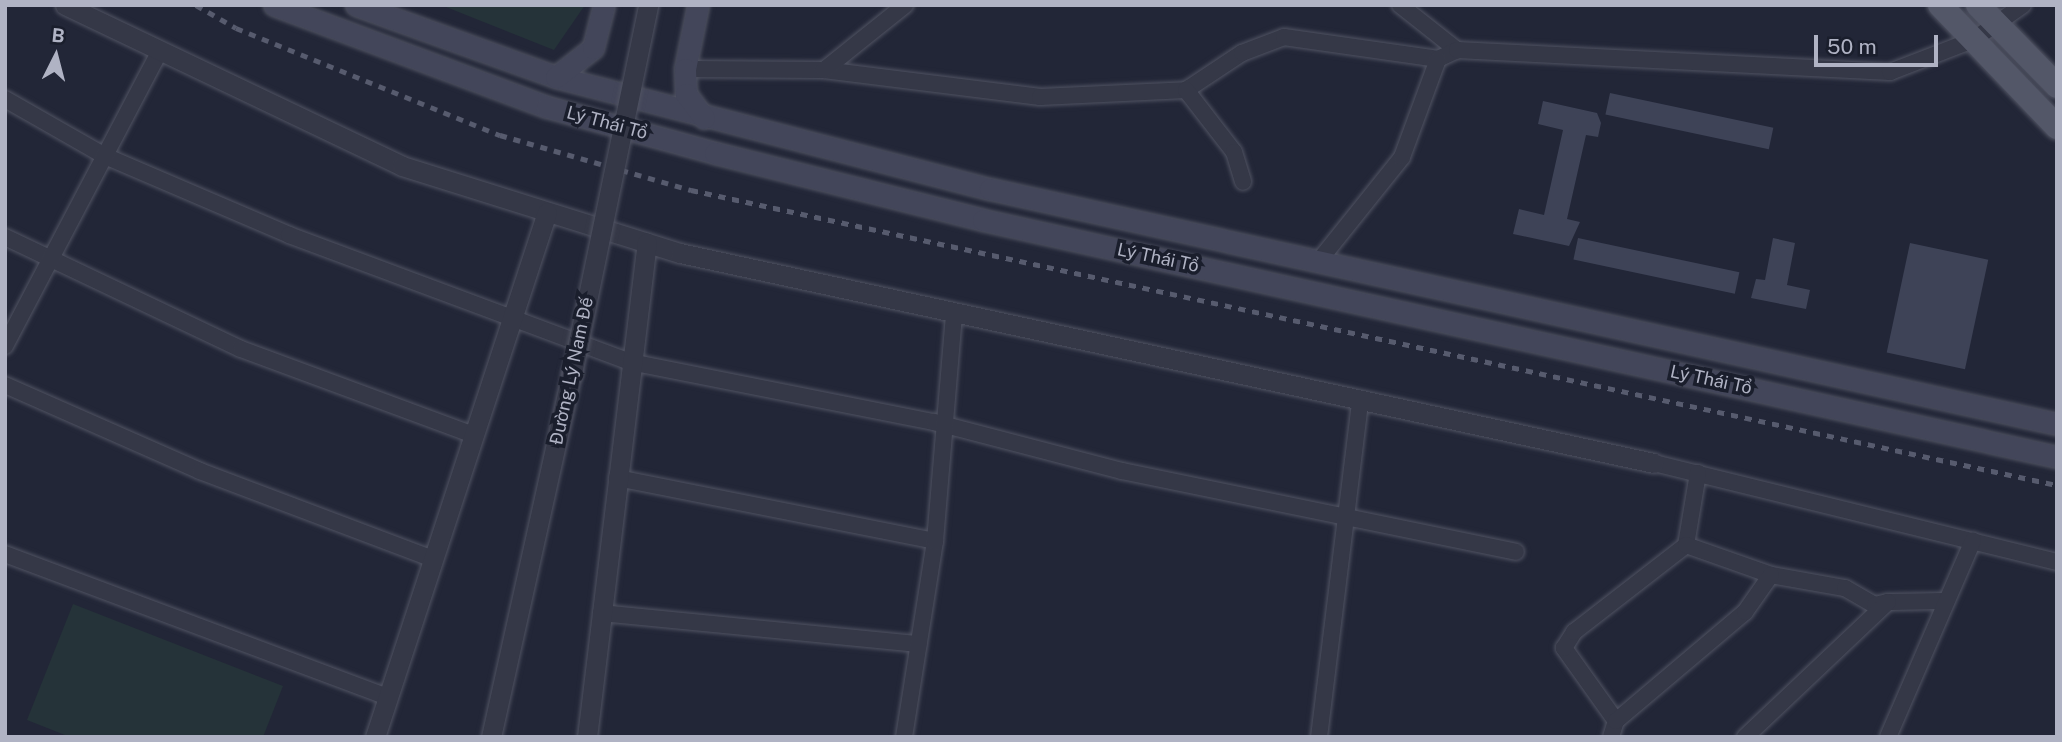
<!DOCTYPE html>
<html>
<head>
<meta charset="utf-8">
<style>
  body { margin:0 }
  #map { position:relative; width:2062px; height:742px; overflow:hidden; background:#222637; font-family:"Public Sans",sans-serif }
  div>[style] { position:absolute }
  [style*='--x'] { left:calc(var(--x)*1px); top:calc(var(--y)*1px); width:calc(var(--w)*1px); rotate:calc(var(--a)*1deg) }
  .green>* { inset:0; background:#253339 }
  .building>* { inset:0; background:#3e4357; transform-origin:0 0 }
  .roads { filter:drop-shadow(0 0 2px #505362) drop-shadow(0 0 2px #505362) }
  .minor>* { height:16px; margin:-8px; padding:0 8px; transform-origin:8px; border-radius:8px; background:#353847 }
  .tertiary>* { height:19px; margin:-9.5px; padding:0 9.5px; transform-origin:9.5px; border-radius:9.5px; background:#353847 }
  .secondary>* { height:21px; margin:-10.5px; padding:0 10.5px; transform-origin:10.5px; border-radius:10.5px; background:#43465a }
  .primary>* { height:24px; margin:-12px; padding:0 12px; transform-origin:12px; border-radius:12px; background:#535768 }
  .rail>* { height:5px; margin-top:-2.5px; transform-origin:0; background:repeating-linear-gradient(90deg,#575b6e 0 7px,transparent 0 14px) }
  .bridges { filter:drop-shadow(0 0 2px #505362) drop-shadow(0 0 2px #505362) }
  .tertiary-bridge>* { height:19px; margin:-9.5px; padding:0 9.5px; transform-origin:9.5px; border-radius:9.5px; background:#353847 }
  span { translate:-50% -50%; white-space:nowrap; text-align:center; line-height:1.15; -webkit-text-stroke:7px #1a1e2c; paint-order:stroke }
  .street-label { font-size:18px; color:#b0b3c4 }
  .frame { position:absolute; inset:0; border:7px solid #b0b3c4; pointer-events:none }
  .north { position:absolute; left:21px; top:21px; width:70px; height:70px; -webkit-text-stroke:5px #1a1e2c; paint-order:stroke; rotate:6deg; font-size:19px; font-weight:700; line-height:28px; text-align:center; color:#b0b3c4 }
  .north::after { content:''; display:block; margin:auto; width:24px; height:32px; background:#b0b3c4; clip-path:polygon(50% 0,100% 100%,50% 72%,0 100%) }
  .scale { position:absolute; left:1814px; top:35px; width:124px; height:32px; box-sizing:border-box; border:4px solid #b0b3c4; border-top:0; padding-left:9px; font-size:21px; line-height:24px; white-space:nowrap; color:#b0b3c4; -webkit-text-stroke:5px #1a1e2c; paint-order:stroke }
</style>
</head>
<body>
<div id="map">
  <div class="green">
    <i style="clip-path:polygon(441px 5px,585px 5px,554px 50px)"></i>
    <i style="clip-path:polygon(73px 604px,283px 686px,263px 737px,70px 737px,27px 720px)"></i>
  </div>
  <div class="building">
    <i style="left:1610px;top:93px;width:167px;height:22px;rotate:12deg"></i>
    <i style="clip-path:polygon(1543px 101px,1597px 113px,1601px 123px,1598px 137px,1586px 135px,1567px 219px,1580px 222px,1569px 246px,1513px 234px,1519px 209px,1544px 215px,1563px 130px,1538px 124px)"></i>
    <i style="left:1578px;top:238px;width:165px;height:22px;rotate:12deg"></i>
    <i style="clip-path:polygon(1773px 238px,1795px 243px,1787px 285px,1810px 290px,1806px 309px,1751px 298px,1756px 279px,1765px 280px)"></i>
    <i style="left:1910px;top:243px;width:80px;height:112px;rotate:12deg"></i>
  </div>
  <div class="roads">
    <div class="minor">
      <i style="--x:1400;--y:5;--w:73;--a:38.3"></i>
      <i style="--x:685;--y:69;--w:139;--a:0.4"></i>
      <i style="--x:824;--y:70;--w:218;--a:7.1"></i>
      <i style="--x:1040;--y:97;--w:146;--a:-2.7"></i>
      <i style="--x:1186;--y:90;--w:67;--a:-33.5"></i>
      <i style="--x:1242;--y:53;--w:45;--a:-20.9"></i>
      <i style="--x:1284;--y:37;--w:156;--a:8.1"></i>
      <i style="--x:1438;--y:59;--w:21;--a:-25"></i>
      <i style="--x:1457;--y:50;--w:434;--a:2.9"></i>
      <i style="--x:1890;--y:72;--w:89;--a:-21.1"></i>
      <i style="--x:1973;--y:40;--w:61;--a:-35"></i>
      <i style="--x:824;--y:70;--w:104;--a:-38.7"></i>
      <i style="--x:1186;--y:90;--w:78;--a:52.3"></i>
      <i style="--x:1234;--y:152;--w:31;--a:73"></i>
      <i style="--x:5;--y:99;--w:115;--a:29.7"></i>
      <i style="--x:105;--y:156;--w:200;--a:23.2"></i>
      <i style="--x:289;--y:235;--w:364;--a:20.4"></i>
      <i style="--x:630;--y:362;--w:310;--a:11.2"></i>
      <i style="--x:934;--y:422;--w:194;--a:14.6"></i>
      <i style="--x:1122;--y:471;--w:402;--a:11.6"></i>
      <i style="--x:5;--y:237;--w:261;--a:25.4"></i>
      <i style="--x:241;--y:349;--w:248;--a:20.3"></i>
      <i style="--x:1318;--y:262;--w:134;--a:-51.3"></i>
      <i style="--x:1402;--y:157;--w:104;--a:-69.8"></i>
      <i style="--x:5;--y:346;--w:333;--a:-62.3"></i>
      <i style="--x:5;--y:385;--w:213;--a:23.8"></i>
      <i style="--x:200;--y:471;--w:249;--a:20.7"></i>
      <i style="--x:1654;--y:463;--w:415;--a:13.8"></i>
      <i style="--x:617;--y:478;--w:324;--a:11.2"></i>
      <i style="--x:1686;--y:545;--w:73;--a:-80.5"></i>
      <i style="--x:5;--y:554;--w:409;--a:20.5"></i>
      <i style="--x:1888;--y:602;--w:58;--a:-1"></i>
      <i style="--x:601;--y:613;--w:319;--a:5.6"></i>
      <i style="--x:1616;--y:721;--w:90;--a:-125.5"></i>
      <i style="--x:1564;--y:648;--w:19;--a:-58"></i>
      <i style="--x:1574;--y:632;--w:142;--a:-37.8"></i>
      <i style="--x:1686;--y:545;--w:90;--a:19.4"></i>
      <i style="--x:1771;--y:575;--w:75;--a:10"></i>
      <i style="--x:1845;--y:588;--w:34;--a:30"></i>
      <i style="--x:1875;--y:605;--w:13;--a:-13"></i>
      <i style="--x:1888;--y:602;--w:197;--a:136.6"></i>
      <i style="--x:904;--y:737;--w:198;--a:-81"></i>
      <i style="--x:935;--y:541;--w:227;--a:-85.2"></i>
      <i style="--x:1319;--y:737;--w:337;--a:-83"></i>
      <i style="--x:1611;--y:737;--w:17;--a:-73"></i>
      <i style="--x:1616;--y:721;--w:169;--a:-40.2"></i>
      <i style="--x:1745;--y:612;--w:45;--a:-54.9"></i>
      <i style="--x:1888;--y:737;--w:214;--a:-66.6"></i>
    </div>
    <div class="tertiary">
      <i style="--x:65;--y:5;--w:373;--a:25.5"></i>
      <i style="--x:402;--y:166;--w:291;--a:17.4"></i>
      <i style="--x:680;--y:253;--w:996;--a:12.17"></i>
      <i style="--x:375;--y:737;--w:552;--a:-71.86"></i>
      <i style="--x:491;--y:737;--w:373;--a:-77.5"></i>
      <i style="--x:587;--y:737;--w:498;--a:-83.1"></i>
    </div>
    <div class="secondary">
      <i style="--x:274;--y:5;--w:291;--a:20.5"></i>
      <i style="--x:547;--y:107;--w:174;--a:15.3"></i>
      <i style="--x:715;--y:153;--w:276;--a:14"></i>
      <i style="--x:983;--y:220;--w:1100;--a:12.44"></i>
      <i style="--x:356;--y:5;--w:213;--a:19.8"></i>
      <i style="--x:556;--y:77;--w:448;--a:14.5"></i>
      <i style="--x:990;--y:189;--w:1093;--a:12.42"></i>
      <i style="--x:698;--y:5;--w:65;--a:101.5"></i>
      <i style="--x:685;--y:69;--w:25;--a:88"></i>
      <i style="--x:686;--y:94;--w:30;--a:53"></i>
      <i style="--x:556;--y:77;--w:47;--a:-38.1"></i>
      <i style="--x:593;--y:48;--w:44;--a:-75.7"></i>
    </div>
    <div class="primary">
      <i style="--x:1940;--y:5;--w:169;--a:46.2"></i>
      <i style="--x:1978;--y:5;--w:113;--a:45.7"></i>
    </div>
  </div>
  <div class="rail">
    <i style="--x:196;--y:5;--w:46;--a:29.9"></i>
    <i style="--x:236;--y:28;--w:285;--a:22.1"></i>
    <i style="--x:500;--y:135;--w:199;--a:16.1"></i>
    <i style="--x:691;--y:190;--w:1397;--a:12.19"></i>
  </div>
  <div class="bridges">
    <div class="tertiary-bridge">
      <i style="--x:572;--y:373;--w:376;--a:-78.3"></i>
    </div>
  </div>
  <div class="street-label">
    <span style="left:607px;top:123px;rotate:15deg">Lý Thái Tổ</span>
    <span style="left:1158px;top:258px;rotate:12deg">Lý Thái Tổ</span>
    <span style="left:572px;top:371px;rotate:-78deg">Đường Lý Nam Đế</span>
    <span style="left:1711px;top:380px;rotate:12deg">Lý Thái Tổ</span>
  </div>
  <div class="frame"></div>
  <div class="north">B</div>
  <div class="scale">50 m</div>
</div>
</body>
</html>
